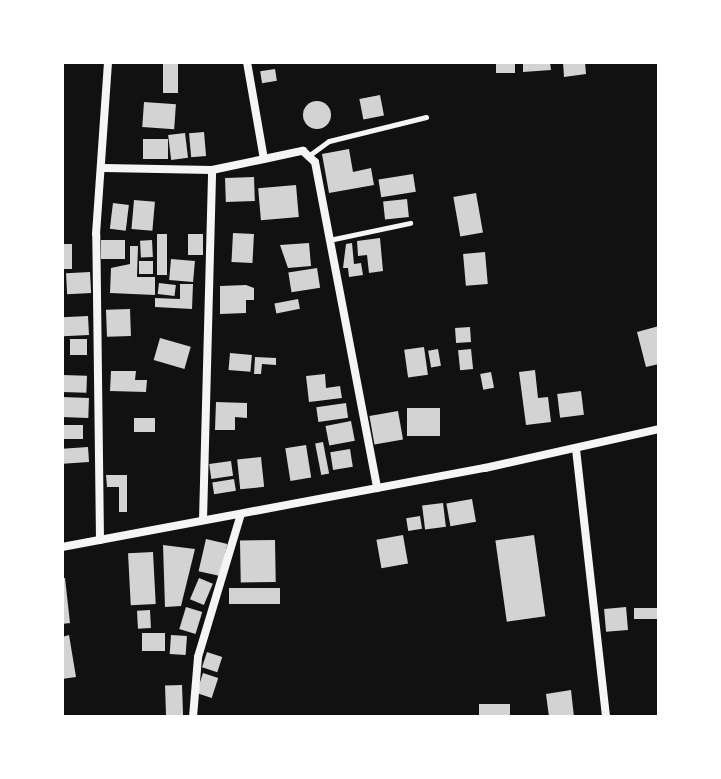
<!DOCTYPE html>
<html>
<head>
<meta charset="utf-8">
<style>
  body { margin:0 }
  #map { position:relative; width:721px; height:779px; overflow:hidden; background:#111; font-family:"Space Grotesk",sans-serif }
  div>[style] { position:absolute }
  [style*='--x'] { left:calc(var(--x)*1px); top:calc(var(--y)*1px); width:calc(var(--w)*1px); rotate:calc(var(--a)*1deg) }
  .building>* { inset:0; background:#d3d3d3; transform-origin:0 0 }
  .round { border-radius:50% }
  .service>* { height:5px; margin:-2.5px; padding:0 2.5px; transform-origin:2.5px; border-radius:2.5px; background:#f5f5f5 }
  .minor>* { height:8px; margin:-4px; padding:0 4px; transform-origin:4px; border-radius:4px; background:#f5f5f5 }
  span { translate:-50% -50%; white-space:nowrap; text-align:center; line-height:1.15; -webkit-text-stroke:6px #fff; paint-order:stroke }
  .frame { position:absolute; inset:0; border:64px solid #fff; pointer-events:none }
</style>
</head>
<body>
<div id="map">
  <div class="building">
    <i style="left:163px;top:62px;width:15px;height:31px"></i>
    <i style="left:496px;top:62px;width:19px;height:11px"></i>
    <i style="clip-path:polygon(523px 62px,550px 62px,551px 70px,523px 72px)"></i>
    <i style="clip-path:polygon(563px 62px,585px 62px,586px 74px,564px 77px)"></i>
    <i style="left:275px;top:69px;width:12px;height:15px;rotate:81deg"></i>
    <i style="left:380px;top:95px;width:21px;height:21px;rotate:79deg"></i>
    <i class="round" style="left:303px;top:101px;width:28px;height:28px"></i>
    <i style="left:144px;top:102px;width:32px;height:25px;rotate:4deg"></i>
    <i style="left:204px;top:132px;width:24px;height:15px;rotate:85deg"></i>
    <i style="left:185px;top:133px;width:25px;height:17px;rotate:83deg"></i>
    <i style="left:143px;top:139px;width:25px;height:20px"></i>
    <i style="clip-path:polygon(349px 149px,353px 172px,371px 168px,374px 185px,329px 193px,322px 154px)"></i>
    <i style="left:413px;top:174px;width:18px;height:35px;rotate:81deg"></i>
    <i style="left:254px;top:177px;width:24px;height:29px;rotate:88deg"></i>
    <i style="left:296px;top:185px;width:32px;height:38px;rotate:85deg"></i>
    <i style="left:476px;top:193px;width:40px;height:23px;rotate:80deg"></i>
    <i style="left:407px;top:199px;width:18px;height:24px;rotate:84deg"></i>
    <i style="left:134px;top:200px;width:21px;height:29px;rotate:5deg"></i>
    <i style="left:113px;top:203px;width:16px;height:26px;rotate:7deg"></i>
    <i style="left:233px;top:233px;width:21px;height:29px;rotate:3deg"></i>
    <i style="left:157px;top:234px;width:10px;height:41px"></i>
    <i style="left:188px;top:234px;width:15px;height:21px"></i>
    <i style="clip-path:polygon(380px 238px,383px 271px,369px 273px,367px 255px,358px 256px,357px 241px)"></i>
    <i style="left:125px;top:240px;width:19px;height:24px;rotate:90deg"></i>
    <i style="left:152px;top:240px;width:17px;height:12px;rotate:87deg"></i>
    <i style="clip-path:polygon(309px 243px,311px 266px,288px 268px,280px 245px)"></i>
    <i style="clip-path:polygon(352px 243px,354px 264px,361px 263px,363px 275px,349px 277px,348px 268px,343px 268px,346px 244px)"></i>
    <i style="left:62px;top:244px;width:10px;height:25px"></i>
    <i style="clip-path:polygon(130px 246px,138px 246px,137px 277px,155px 277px,155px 295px,110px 293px,111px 268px,130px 264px)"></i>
    <i style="left:485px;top:252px;width:32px;height:22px;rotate:85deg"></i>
    <i style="left:171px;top:259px;width:24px;height:21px;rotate:5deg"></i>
    <i style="left:139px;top:261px;width:14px;height:13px"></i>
    <i style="left:317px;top:268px;width:20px;height:29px;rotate:81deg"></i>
    <i style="left:90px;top:272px;width:21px;height:24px;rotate:87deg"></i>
    <i style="left:159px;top:283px;width:17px;height:11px;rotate:7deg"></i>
    <i style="clip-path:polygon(180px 284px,193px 284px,192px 309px,155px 307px,155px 298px,180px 299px)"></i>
    <i style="clip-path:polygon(246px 285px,254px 288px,254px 300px,246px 300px,246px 313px,220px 314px,220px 286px)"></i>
    <i style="left:298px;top:299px;width:10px;height:24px;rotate:79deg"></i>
    <i style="left:130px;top:309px;width:27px;height:24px;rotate:88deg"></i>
    <i style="left:88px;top:316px;width:19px;height:26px;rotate:87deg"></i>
    <i style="clip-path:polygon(659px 326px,659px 364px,646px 367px,637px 332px)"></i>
    <i style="left:470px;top:327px;width:15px;height:15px;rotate:86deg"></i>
    <i style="left:160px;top:338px;width:32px;height:23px;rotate:16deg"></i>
    <i style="left:70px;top:339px;width:17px;height:16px"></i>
    <i style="left:424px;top:347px;width:28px;height:20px;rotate:82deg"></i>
    <i style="left:438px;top:349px;width:17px;height:10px;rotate:80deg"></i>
    <i style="left:471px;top:349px;width:20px;height:13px;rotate:84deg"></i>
    <i style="left:230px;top:353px;width:22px;height:17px;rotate:5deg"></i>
    <i style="clip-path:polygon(255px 357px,276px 358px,276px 365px,262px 364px,261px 374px,254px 374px)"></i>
    <i style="clip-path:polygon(535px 370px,538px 398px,548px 397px,551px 422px,526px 425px,519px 372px)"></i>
    <i style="clip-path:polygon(111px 371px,136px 371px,135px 380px,147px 380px,146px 392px,110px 391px)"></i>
    <i style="left:491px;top:372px;width:16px;height:11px;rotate:79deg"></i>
    <i style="clip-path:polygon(325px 374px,326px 388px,340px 386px,342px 398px,309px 402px,306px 376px)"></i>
    <i style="left:62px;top:375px;width:25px;height:17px;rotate:2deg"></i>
    <i style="left:581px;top:391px;width:24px;height:24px;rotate:83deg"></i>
    <i style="left:62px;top:397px;width:27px;height:20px;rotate:2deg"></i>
    <i style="clip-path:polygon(216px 402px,247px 403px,247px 418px,235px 417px,235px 430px,215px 430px)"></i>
    <i style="left:346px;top:403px;width:15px;height:30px;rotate:82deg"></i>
    <i style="left:440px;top:408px;width:28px;height:33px;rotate:90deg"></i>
    <i style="left:398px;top:411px;width:29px;height:29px;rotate:80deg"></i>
    <i style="left:155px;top:418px;width:14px;height:21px;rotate:90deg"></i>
    <i style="left:351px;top:421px;width:20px;height:26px;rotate:79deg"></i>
    <i style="left:62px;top:425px;width:21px;height:14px"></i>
    <i style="left:323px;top:442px;width:32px;height:8px;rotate:79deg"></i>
    <i style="left:306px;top:445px;width:33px;height:21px;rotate:81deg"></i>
    <i style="left:88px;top:447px;width:15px;height:26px;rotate:86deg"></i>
    <i style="left:350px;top:449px;width:18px;height:20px;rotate:81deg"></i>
    <i style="left:261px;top:457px;width:30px;height:24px;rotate:84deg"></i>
    <i style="left:231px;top:461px;width:15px;height:22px;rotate:82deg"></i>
    <i style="clip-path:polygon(106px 475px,127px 475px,127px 512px,119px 512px,119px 487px,107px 487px)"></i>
    <i style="left:234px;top:479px;width:12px;height:22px;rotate:81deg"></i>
    <i style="left:472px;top:499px;width:23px;height:26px;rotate:80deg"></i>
    <i style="left:443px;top:503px;width:24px;height:21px;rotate:83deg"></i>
    <i style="left:420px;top:516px;width:13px;height:14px;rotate:81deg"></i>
    <i style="left:403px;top:535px;width:29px;height:27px;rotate:80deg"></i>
    <i style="left:534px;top:535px;width:82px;height:39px;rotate:82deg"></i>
    <i style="left:206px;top:539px;width:22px;height:33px;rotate:13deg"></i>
    <i style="left:275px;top:540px;width:42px;height:35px;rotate:89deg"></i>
    <i style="clip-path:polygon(163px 545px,195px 549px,181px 606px,165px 607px)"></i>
    <i style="left:153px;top:552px;width:52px;height:25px;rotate:87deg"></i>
    <i style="clip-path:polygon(62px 578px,65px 578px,70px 623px,62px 624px)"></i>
    <i style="left:199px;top:578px;width:15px;height:23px;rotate:23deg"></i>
    <i style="left:280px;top:588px;width:16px;height:51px;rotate:90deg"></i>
    <i style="left:186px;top:607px;width:17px;height:23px;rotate:17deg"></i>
    <i style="left:626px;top:607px;width:23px;height:22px;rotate:85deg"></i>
    <i style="left:659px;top:608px;width:11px;height:25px;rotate:90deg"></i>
    <i style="left:150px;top:610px;width:18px;height:13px;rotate:87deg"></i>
    <i style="left:142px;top:633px;width:23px;height:18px"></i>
    <i style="clip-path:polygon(69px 635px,76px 677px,62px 679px,62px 637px)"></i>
    <i style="left:171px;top:635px;width:16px;height:19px;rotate:4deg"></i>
    <i style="left:207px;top:652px;width:16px;height:16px;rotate:18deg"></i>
    <i style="left:203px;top:673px;width:16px;height:21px;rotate:18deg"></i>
    <i style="left:182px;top:685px;width:32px;height:17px;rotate:88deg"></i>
    <i style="clip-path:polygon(571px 690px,574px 717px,549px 717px,546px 694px)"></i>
    <i style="left:510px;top:704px;width:13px;height:31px;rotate:90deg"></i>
  </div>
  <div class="service">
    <i style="--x:311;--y:154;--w:22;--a:-36"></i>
    <i style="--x:329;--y:141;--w:100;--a:-13.9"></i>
    <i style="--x:329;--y:240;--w:83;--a:-11.9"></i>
  </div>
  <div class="minor">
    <i style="--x:247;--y:62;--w:98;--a:80.1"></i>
    <i style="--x:104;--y:168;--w:108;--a:1.1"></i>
    <i style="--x:576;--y:449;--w:270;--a:83.6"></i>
    <i style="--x:203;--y:520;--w:350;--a:-88.5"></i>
    <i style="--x:212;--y:170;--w:53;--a:-11.9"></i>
    <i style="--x:264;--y:159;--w:40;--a:-12"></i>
    <i style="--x:303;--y:151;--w:16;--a:43"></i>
    <i style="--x:315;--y:162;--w:332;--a:79.2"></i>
    <i style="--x:100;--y:540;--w:306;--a:-90.7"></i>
    <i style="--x:96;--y:234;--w:172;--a:-86"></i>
    <i style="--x:62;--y:547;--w:430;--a:-10.6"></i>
    <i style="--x:485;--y:468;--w:178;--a:-12.6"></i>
    <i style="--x:193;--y:717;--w:60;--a:-85.2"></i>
    <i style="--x:198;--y:657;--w:149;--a:-73.3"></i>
  </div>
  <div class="frame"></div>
</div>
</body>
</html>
